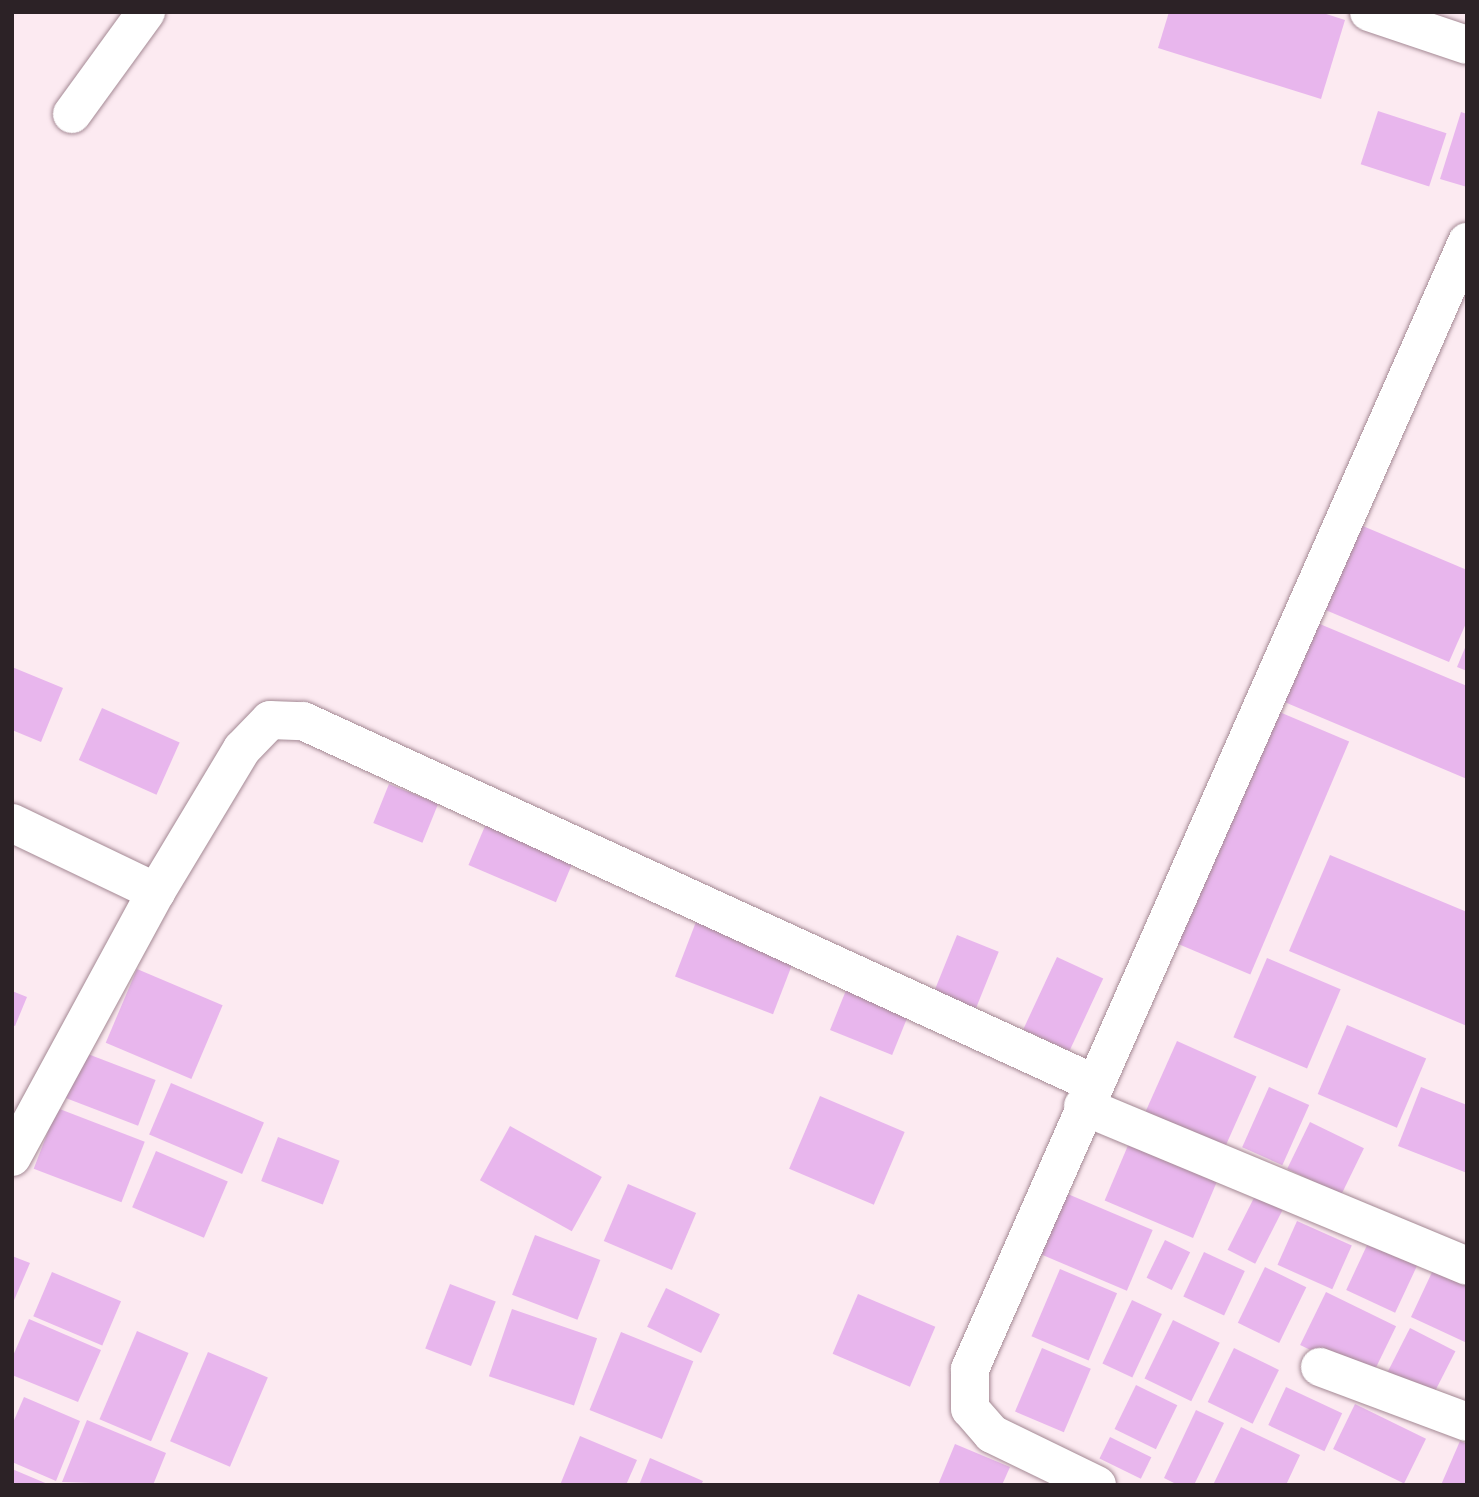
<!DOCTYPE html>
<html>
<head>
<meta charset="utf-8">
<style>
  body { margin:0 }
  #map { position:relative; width:1479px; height:1497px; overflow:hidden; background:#fceaf1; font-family:"Noto Sans",sans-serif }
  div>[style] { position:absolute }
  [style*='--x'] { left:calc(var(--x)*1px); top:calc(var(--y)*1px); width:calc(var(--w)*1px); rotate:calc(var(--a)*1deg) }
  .building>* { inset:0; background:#e8b6ed; transform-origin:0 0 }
  .roads { filter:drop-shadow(0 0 2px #a48994) drop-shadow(0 0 2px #a48994) }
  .street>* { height:38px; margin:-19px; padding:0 19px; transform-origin:19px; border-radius:19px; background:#fff }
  span { translate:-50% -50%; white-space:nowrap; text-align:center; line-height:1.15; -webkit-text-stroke:6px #fff; paint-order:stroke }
  .frame { position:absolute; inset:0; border:14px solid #2c2226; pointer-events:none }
</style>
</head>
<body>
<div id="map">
  <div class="building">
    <i style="clip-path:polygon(1169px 12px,1320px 12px,1345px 20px,1321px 99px,1158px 48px)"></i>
    <i style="left:1378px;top:111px;width:72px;height:56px;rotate:18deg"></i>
    <i style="clip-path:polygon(1461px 112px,1467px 114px,1467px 187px,1440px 179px)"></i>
    <i style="clip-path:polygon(1351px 521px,1467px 570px,1467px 621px,1449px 662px,1316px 606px)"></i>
    <i style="clip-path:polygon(1308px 619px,1467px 686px,1467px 779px,1275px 698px)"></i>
    <i style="clip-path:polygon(1467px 643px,1467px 671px,1457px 667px)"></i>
    <i style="clip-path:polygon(12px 667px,63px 688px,41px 742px,12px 730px)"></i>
    <i style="left:102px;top:708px;width:85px;height:57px;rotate:24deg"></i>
    <i style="left:1270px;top:708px;width:86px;height:253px;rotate:23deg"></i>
    <i style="left:389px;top:784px;width:53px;height:42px;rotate:22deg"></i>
    <i style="left:488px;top:819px;width:95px;height:50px;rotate:23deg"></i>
    <i style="clip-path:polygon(1330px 855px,1467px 912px,1467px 1026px,1289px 951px)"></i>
    <i style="left:699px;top:914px;width:105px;height:67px;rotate:21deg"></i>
    <i style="left:957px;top:935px;width:45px;height:61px;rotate:22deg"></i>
    <i style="left:1057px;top:957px;width:51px;height:80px;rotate:25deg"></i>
    <i style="left:1267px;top:958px;width:80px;height:86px;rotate:23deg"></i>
    <i style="left:137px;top:969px;width:93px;height:80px;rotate:23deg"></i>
    <i style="left:851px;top:978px;width:67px;height:56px;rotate:22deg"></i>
    <i style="clip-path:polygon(12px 991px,27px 997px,15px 1026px,12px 1025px)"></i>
    <i style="left:1347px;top:1025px;width:86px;height:75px;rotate:23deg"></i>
    <i style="left:1177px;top:1041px;width:87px;height:81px;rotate:24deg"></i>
    <i style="left:80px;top:1051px;width:81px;height:49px;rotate:21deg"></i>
    <i style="left:171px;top:1083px;width:101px;height:56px;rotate:23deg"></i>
    <i style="left:1269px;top:1087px;width:44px;height:66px;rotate:24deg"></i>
    <i style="clip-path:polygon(1421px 1087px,1467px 1105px,1467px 1173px,1398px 1146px)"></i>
    <i style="left:820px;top:1096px;width:92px;height:79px;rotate:23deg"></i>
    <i style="left:57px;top:1108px;width:94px;height:65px;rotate:21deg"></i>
    <i style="left:1310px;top:1122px;width:60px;height:52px;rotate:26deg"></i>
    <i style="left:510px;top:1126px;width:105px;height:62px;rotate:29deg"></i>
    <i style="left:1132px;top:1136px;width:96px;height:70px;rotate:23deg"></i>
    <i style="left:278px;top:1137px;width:66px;height:47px;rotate:21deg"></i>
    <i style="left:156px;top:1151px;width:78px;height:61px;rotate:23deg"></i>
    <i style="left:628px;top:1184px;width:74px;height:62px;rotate:23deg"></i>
    <i style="left:1056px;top:1189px;width:105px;height:66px;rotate:23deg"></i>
    <i style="left:1258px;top:1190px;width:31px;height:67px;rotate:27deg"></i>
    <i style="left:1297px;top:1221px;width:60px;height:48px;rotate:24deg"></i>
    <i style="left:535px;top:1235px;width:70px;height:64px;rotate:21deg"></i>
    <i style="left:1165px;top:1240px;width:28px;height:42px;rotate:26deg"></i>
    <i style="left:1369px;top:1241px;width:54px;height:54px;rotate:25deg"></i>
    <i style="left:1204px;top:1252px;width:45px;height:49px;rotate:25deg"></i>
    <i style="clip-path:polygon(12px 1256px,30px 1263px,12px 1305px)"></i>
    <i style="left:1265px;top:1267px;width:46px;height:62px;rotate:26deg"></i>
    <i style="clip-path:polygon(1434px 1268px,1467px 1283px,1467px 1343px,1411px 1317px)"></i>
    <i style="left:1060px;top:1269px;width:62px;height:73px;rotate:23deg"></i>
    <i style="left:52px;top:1272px;width:75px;height:48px;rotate:23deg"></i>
    <i style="left:450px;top:1284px;width:49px;height:69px;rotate:21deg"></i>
    <i style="left:666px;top:1288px;width:60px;height:43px;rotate:26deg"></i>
    <i style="left:1326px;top:1292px;width:78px;height:59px;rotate:26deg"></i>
    <i style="left:858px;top:1294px;width:84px;height:65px;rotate:23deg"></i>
    <i style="left:1132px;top:1300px;width:33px;height:70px;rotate:25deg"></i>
    <i style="left:512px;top:1309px;width:90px;height:71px;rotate:19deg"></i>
    <i style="clip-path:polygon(29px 1319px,101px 1350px,78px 1402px,12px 1375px,12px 1358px)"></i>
    <i style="left:1173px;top:1320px;width:52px;height:65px;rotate:26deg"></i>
    <i style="left:1410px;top:1328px;width:51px;height:51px;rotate:27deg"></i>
    <i style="left:137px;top:1331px;width:56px;height:96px;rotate:23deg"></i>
    <i style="left:621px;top:1332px;width:78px;height:84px;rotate:22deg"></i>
    <i style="left:1042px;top:1348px;width:53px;height:69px;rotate:23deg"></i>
    <i style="left:1234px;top:1348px;width:50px;height:60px;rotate:26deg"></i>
    <i style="left:208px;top:1352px;width:65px;height:97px;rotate:23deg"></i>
    <i style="left:1136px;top:1385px;width:46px;height:49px;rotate:26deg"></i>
    <i style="left:1286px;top:1387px;width:62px;height:42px;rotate:25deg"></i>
    <i style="clip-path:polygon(24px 1397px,80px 1421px,56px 1481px,12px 1462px,12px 1425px)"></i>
    <i style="left:1355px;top:1404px;width:79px;height:50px;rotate:26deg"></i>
    <i style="clip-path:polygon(1196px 1410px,1224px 1423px,1194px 1485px,1178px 1485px,1164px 1478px)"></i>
    <i style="clip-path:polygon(87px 1420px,166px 1453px,153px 1485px,62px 1482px)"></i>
    <i style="clip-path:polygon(1241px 1427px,1300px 1455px,1286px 1485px,1213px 1485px)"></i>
    <i style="clip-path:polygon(580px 1436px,637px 1460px,626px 1485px,560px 1485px)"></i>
    <i style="left:1110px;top:1437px;width:46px;height:24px;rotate:26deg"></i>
    <i style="clip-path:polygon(1460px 1441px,1467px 1444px,1467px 1485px,1441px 1485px)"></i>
    <i style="clip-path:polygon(955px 1444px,1010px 1467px,1002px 1485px,938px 1485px)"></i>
    <i style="clip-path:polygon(650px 1458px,703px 1481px,701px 1485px,639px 1485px)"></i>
    <i style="clip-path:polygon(12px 1469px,50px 1485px,12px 1485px)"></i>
  </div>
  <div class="roads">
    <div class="street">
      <i style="--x:1369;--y:12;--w:103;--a:18.6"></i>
      <i style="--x:72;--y:114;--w:126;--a:-54"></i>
      <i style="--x:12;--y:823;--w:160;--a:25.6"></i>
      <i style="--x:1083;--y:1106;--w:416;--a:22.6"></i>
      <i style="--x:12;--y:1157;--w:302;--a:-61.5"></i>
      <i style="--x:156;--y:892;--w:167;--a:-59"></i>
      <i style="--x:242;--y:749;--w:40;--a:-46"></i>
      <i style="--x:270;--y:720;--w:33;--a:2"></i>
      <i style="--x:303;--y:721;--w:869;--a:24.62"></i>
      <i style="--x:1320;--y:1367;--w:157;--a:20.5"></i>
      <i style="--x:1097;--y:1485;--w:117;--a:-154.1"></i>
      <i style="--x:992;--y:1434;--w:33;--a:-131"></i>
      <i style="--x:970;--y:1409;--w:40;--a:-90"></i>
      <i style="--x:970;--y:1369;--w:1232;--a:-66.2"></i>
    </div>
  </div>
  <div class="frame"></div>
</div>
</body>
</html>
